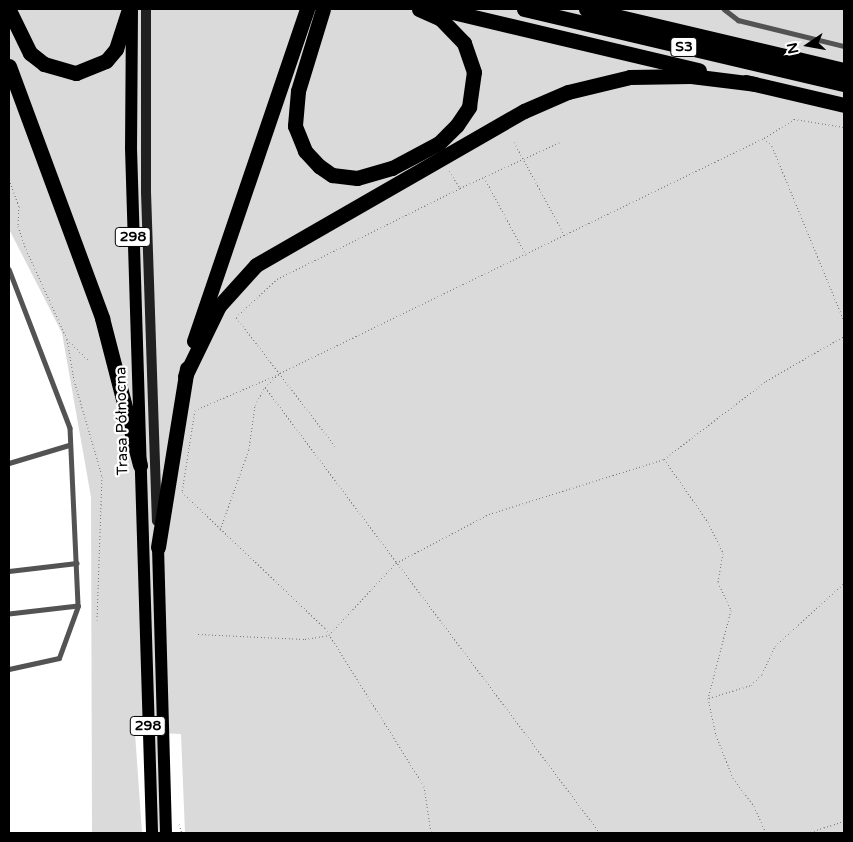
<!DOCTYPE html>
<html>
<head>
<meta charset="utf-8">
<style>
  body { margin:0 }
  #map { position:relative; width:853px; height:842px; overflow:hidden; background:#fff; font-family:"Varela Round",sans-serif }
  div>[style] { position:absolute }
  [style*='--x'] { left:calc(var(--x)*1px); top:calc(var(--y)*1px); width:calc(var(--w)*1px); rotate:calc(var(--a)*1deg) }
  .green>* { inset:0; background:#dadada }
  .path>* { height:1px; margin-top:-0.5px; transform-origin:0; background:repeating-linear-gradient(90deg,#757575 0 1px,transparent 0 3.5px) }
  .lane>* { height:4.5px; margin:-2.25px; padding:0 2.25px; transform-origin:2.25px; border-radius:2.25px; background:#535353 }
  .secondary>* { height:10px; margin:-5px; padding:0 5px; transform-origin:5px; border-radius:5px; background:#202020 }
  .primary>* { height:12px; margin:-6px; padding:0 6px; transform-origin:6px; border-radius:6px; background:#000 }
  .highway>* { height:15px; margin:-7.5px; padding:0 7.5px; transform-origin:7.5px; border-radius:7.5px; background:#000 }
  span { translate:-50% -50%; white-space:nowrap; text-align:center; line-height:1.15; -webkit-text-stroke:4.5px #fff; paint-order:stroke }
  .shield-label span { padding:1px 4px; background:#fff; border:1px solid; border-radius:4px; -webkit-text-stroke-width:0 }
  .shield-label { font-size:14px; color:#000; font-weight:700 }
  .street-label { font-size:15px; color:#000 }
  .frame { position:absolute; inset:0; border:10px solid #000; pointer-events:none }
  .north { position:absolute; left:783px; top:20px; width:50px; height:50px; -webkit-text-stroke:4px #fff; paint-order:stroke; rotate:258deg; font-size:14px; font-weight:700; line-height:20px; text-align:center; color:#000 }
  .north::after { content:''; display:block; margin:auto; width:18px; height:22px; background:#000; clip-path:polygon(50% 0,100% 100%,50% 72%,0 100%) }
</style>
</head>
<body>
<div id="map">
  <div class="green">
    <i style="clip-path:polygon(9px 9px,844px 9px,844px 833px,185px 833px,181px 734px,159px 733px,162px 833px,156px 833px,153px 733px,135px 733px,142px 833px,92px 833px,91px 497px,62px 333px,9px 229px)"></i>
  </div>
  <div class="path">
    <i style="--x:764;--y:138;--w:36;--a:-32"></i>
    <i style="--x:794;--y:119;--w:51;--a:9.1"></i>
    <i style="--x:514;--y:142;--w:107;--a:61.5"></i>
    <i style="--x:449;--y:171;--w:20;--a:57"></i>
    <i style="--x:460;--y:188;--w:112;--a:-24.7"></i>
    <i style="--x:484;--y:177;--w:89;--a:61.7"></i>
    <i style="--x:9;--y:179;--w:29;--a:70"></i>
    <i style="--x:19;--y:206;--w:20;--a:93"></i>
    <i style="--x:18;--y:226;--w:24;--a:71"></i>
    <i style="--x:26;--y:249;--w:99;--a:65.5"></i>
    <i style="--x:67;--y:339;--w:30;--a:45"></i>
    <i style="--x:67;--y:339;--w:42;--a:80.3"></i>
    <i style="--x:74;--y:380;--w:100;--a:73.7"></i>
    <i style="--x:102;--y:476;--w:144;--a:92"></i>
    <i style="--x:279;--y:374;--w:91;--a:156.8"></i>
    <i style="--x:195;--y:410;--w:83;--a:99"></i>
    <i style="--x:182;--y:492;--w:197;--a:43.6"></i>
    <i style="--x:325;--y:628;--w:186;--a:57.9"></i>
    <i style="--x:424;--y:786;--w:48;--a:81.5"></i>
    <i style="--x:335;--y:446;--w:163;--a:-127.5"></i>
    <i style="--x:236;--y:317;--w:56;--a:-42.8"></i>
    <i style="--x:277;--y:279;--w:204;--a:-26.4"></i>
    <i style="--x:664;--y:459;--w:77;--a:55.1"></i>
    <i style="--x:708;--y:522;--w:34;--a:64"></i>
    <i style="--x:723;--y:553;--w:29;--a:100"></i>
    <i style="--x:718;--y:582;--w:31;--a:65"></i>
    <i style="--x:731;--y:610;--w:91;--a:104.6"></i>
    <i style="--x:708;--y:698;--w:38;--a:78"></i>
    <i style="--x:716;--y:735;--w:46;--a:68.4"></i>
    <i style="--x:733;--y:778;--w:35;--a:53"></i>
    <i style="--x:754;--y:806;--w:30;--a:66"></i>
    <i style="--x:220;--y:530;--w:86;--a:-70.3"></i>
    <i style="--x:249;--y:449;--w:44;--a:-82.2"></i>
    <i style="--x:255;--y:405;--w:21;--a:-61"></i>
    <i style="--x:198;--y:634;--w:107;--a:2.7"></i>
    <i style="--x:305;--y:639;--w:24;--a:-9"></i>
    <i style="--x:329;--y:635;--w:98;--a:-47.1"></i>
    <i style="--x:396;--y:563;--w:105;--a:-27.8"></i>
    <i style="--x:489;--y:514;--w:183;--a:-17.4"></i>
    <i style="--x:664;--y:459;--w:128;--a:-37.4"></i>
    <i style="--x:766;--y:381;--w:90;--a:-30"></i>
    <i style="--x:709;--y:698;--w:44;--a:-17.2"></i>
    <i style="--x:751;--y:685;--w:16;--a:-45"></i>
    <i style="--x:762;--y:674;--w:31;--a:-65"></i>
    <i style="--x:775;--y:646;--w:93;--a:-42.4"></i>
    <i style="--x:179;--y:824;--w:9;--a:72"></i>
    <i style="--x:600;--y:833;--w:558;--a:-126.91"></i>
    <i style="--x:265;--y:387;--w:21;--a:-43"></i>
    <i style="--x:280;--y:373;--w:538;--a:-25.9"></i>
    <i style="--x:764;--y:138;--w:11;--a:45"></i>
    <i style="--x:772;--y:146;--w:189;--a:67.6"></i>
    <i style="--x:807;--y:833;--w:39;--a:-18"></i>
  </div>
  <div class="lane">
    <i style="--x:724;--y:9;--w:18;--a:38"></i>
    <i style="--x:738;--y:20;--w:109;--a:13.8"></i>
    <i style="--x:9;--y:269;--w:170;--a:69"></i>
    <i style="--x:70;--y:428;--w:178;--a:87.4"></i>
    <i style="--x:78;--y:606;--w:69;--a:173.4"></i>
    <i style="--x:9;--y:463;--w:63;--a:-16.7"></i>
    <i style="--x:9;--y:571;--w:68;--a:-6.7"></i>
    <i style="--x:9;--y:669;--w:51;--a:-12.4"></i>
    <i style="--x:59;--y:658;--w:55;--a:-69.9"></i>
  </div>
  <div class="secondary">
    <i style="--x:146;--y:9;--w:183;--a:90"></i>
    <i style="--x:146;--y:192;--w:329;--a:88.1"></i>
  </div>
  <div class="primary">
    <i style="--x:132;--y:9;--w:139;--a:90.4"></i>
    <i style="--x:131;--y:148;--w:685;--a:88.24"></i>
    <i style="--x:158;--y:547;--w:286;--a:88.4"></i>
  </div>
  <div class="highway">
    <i style="--x:323;--y:9;--w:86;--a:107"></i>
    <i style="--x:298;--y:91;--w:35;--a:95"></i>
    <i style="--x:295;--y:126;--w:27;--a:68"></i>
    <i style="--x:305;--y:151;--w:21;--a:47"></i>
    <i style="--x:319;--y:166;--w:16;--a:35"></i>
    <i style="--x:332;--y:175;--w:25;--a:7"></i>
    <i style="--x:357;--y:178;--w:36;--a:-16"></i>
    <i style="--x:392;--y:168;--w:53;--a:-28"></i>
    <i style="--x:439;--y:143;--w:25;--a:-45"></i>
    <i style="--x:457;--y:125;--w:22;--a:-56"></i>
    <i style="--x:469;--y:107;--w:35;--a:-82"></i>
    <i style="--x:474;--y:72;--w:31;--a:-109"></i>
    <i style="--x:464;--y:43;--w:33;--a:-134"></i>
    <i style="--x:441;--y:19;--w:24;--a:-156"></i>
    <i style="--x:440;--y:9;--w:266;--a:13.3"></i>
    <i style="--x:524;--y:9;--w:329;--a:13.2"></i>
    <i style="--x:586;--y:9;--w:265;--a:13.3"></i>
    <i style="--x:9;--y:10;--w:48;--a:64"></i>
    <i style="--x:30;--y:53;--w:18;--a:38"></i>
    <i style="--x:44;--y:64;--w:33;--a:16"></i>
    <i style="--x:76;--y:73;--w:32;--a:-22"></i>
    <i style="--x:106;--y:61;--w:16;--a:-50"></i>
    <i style="--x:116;--y:49;--w:42;--a:-72"></i>
    <i style="--x:9;--y:66;--w:269;--a:69.7"></i>
    <i style="--x:102;--y:318;--w:152;--a:75.5"></i>
    <i style="--x:746;--y:82;--w:101;--a:13.2"></i>
    <i style="--x:194;--y:341;--w:351;--a:-71.2"></i>
    <i style="--x:185;--y:376;--w:78;--a:-64.1"></i>
    <i style="--x:219;--y:306;--w:55;--a:-47.9"></i>
    <i style="--x:256;--y:265;--w:309;--a:-29.9"></i>
    <i style="--x:524;--y:111;--w:48;--a:-23.4"></i>
    <i style="--x:568;--y:92;--w:64;--a:-13.6"></i>
    <i style="--x:630;--y:77;--w:61;--a:-0.9"></i>
    <i style="--x:691;--y:76;--w:64;--a:7.1"></i>
    <i style="--x:158;--y:547;--w:181;--a:-80.8"></i>
  </div>
  <div class="shield-label">
    <span style="left:684px;top:47px">S3</span>
    <span style="left:133px;top:237px">298</span>
    <span style="left:148px;top:726px">298</span>
  </div>
  <div class="street-label">
    <span style="left:122px;top:421px;rotate:-91deg">Trasa Północna</span>
  </div>
  <div class="frame"></div>
  <div class="north">N</div>
</div>
</body>
</html>
